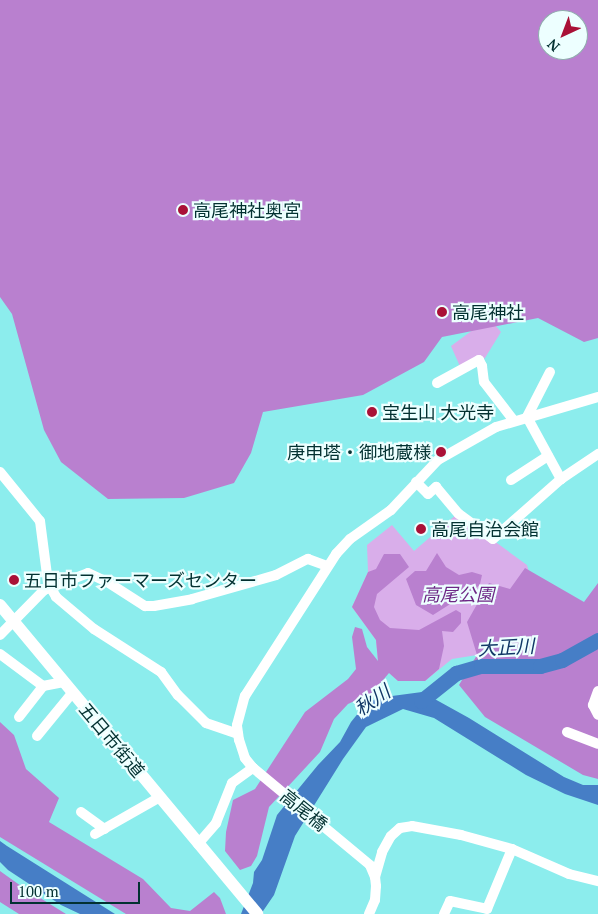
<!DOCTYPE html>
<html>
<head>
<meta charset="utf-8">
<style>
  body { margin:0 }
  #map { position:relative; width:598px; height:914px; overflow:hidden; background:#8ceded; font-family:"PT Serif","Noto Sans JP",serif }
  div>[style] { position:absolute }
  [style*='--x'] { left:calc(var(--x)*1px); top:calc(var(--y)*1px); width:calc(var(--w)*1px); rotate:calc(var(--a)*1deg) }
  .green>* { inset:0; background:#d9aeea }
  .forest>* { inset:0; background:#b980cf }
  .water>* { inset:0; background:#467ec6 }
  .river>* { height:15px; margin:-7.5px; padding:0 7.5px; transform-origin:7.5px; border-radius:7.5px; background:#467ec6 }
  .minor>* { height:10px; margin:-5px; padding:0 5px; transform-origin:5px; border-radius:5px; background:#fff }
  .major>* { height:12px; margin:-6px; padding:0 6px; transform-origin:6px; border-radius:6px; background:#fff }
  .dots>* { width:14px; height:14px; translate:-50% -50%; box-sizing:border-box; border:2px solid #edffff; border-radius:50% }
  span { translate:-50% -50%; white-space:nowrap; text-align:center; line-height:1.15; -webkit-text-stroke:4.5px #edffff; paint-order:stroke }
  .poi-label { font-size:18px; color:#033131 }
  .left { translate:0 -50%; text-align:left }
  .right { translate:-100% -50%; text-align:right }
  .park-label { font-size:18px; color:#6d2785; font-style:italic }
  .street-label { font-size:18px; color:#033131 }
  .water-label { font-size:19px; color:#103766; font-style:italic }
  .north { position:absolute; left:538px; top:10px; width:50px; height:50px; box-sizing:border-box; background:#edffff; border:1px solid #8fadad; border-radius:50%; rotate:223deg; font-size:14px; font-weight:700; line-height:20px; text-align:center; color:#033131 }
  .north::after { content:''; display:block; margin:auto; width:18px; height:22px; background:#a91137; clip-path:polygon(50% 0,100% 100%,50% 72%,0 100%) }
  .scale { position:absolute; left:10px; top:882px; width:130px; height:22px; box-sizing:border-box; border:2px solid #033131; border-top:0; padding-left:6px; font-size:15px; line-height:18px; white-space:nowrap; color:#033131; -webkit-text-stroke:4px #edffff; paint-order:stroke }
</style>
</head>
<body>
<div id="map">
  <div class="green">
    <i style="clip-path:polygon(481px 324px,495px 325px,501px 332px,485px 358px,462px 371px,451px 346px)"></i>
    <i style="clip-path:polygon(457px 514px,527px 565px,543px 620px,477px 655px,452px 659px,425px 681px,398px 681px,378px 662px,376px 640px,352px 607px,368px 572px,367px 545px,392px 525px,414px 551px)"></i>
  </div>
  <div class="forest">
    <i style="clip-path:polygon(evenodd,0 0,598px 0,598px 338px,584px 342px,538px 318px,442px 337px,424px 362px,363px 395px,263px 412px,251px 453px,234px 483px,184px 498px,108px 499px,61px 462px,44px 430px,12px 314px,0 297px,0 0,548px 20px,578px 20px,578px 50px,548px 50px,548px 20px)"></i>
    <i style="clip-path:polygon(437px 553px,446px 567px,459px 575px,472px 572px,482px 575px,480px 584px,466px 601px,455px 601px,433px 615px,416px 605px,406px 579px,415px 571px,426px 571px)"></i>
    <i style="clip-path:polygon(384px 554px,400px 554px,409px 567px,377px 594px,374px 607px,380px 620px,390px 628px,419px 630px,456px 610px,461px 613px,461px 623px,453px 632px,442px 631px,444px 646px,439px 669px,425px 681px,398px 681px,389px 673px,372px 693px,348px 704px,334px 719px,320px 752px,269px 807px,257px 856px,251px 866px,240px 870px,225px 851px,226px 832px,233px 800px,255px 789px,305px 712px,348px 679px,356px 669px,352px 637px,355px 627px,362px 629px,367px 647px,378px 661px,376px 640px,352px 607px,368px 572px,376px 569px)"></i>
    <i style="clip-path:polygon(525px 568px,584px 602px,598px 583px,598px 779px,583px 775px,485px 717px,459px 685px,477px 655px,467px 622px,489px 583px,510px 589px)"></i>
    <i style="clip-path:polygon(0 722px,14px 735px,26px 769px,59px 798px,49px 822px,143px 879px,171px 908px,190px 911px,214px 892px,220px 898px,226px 914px,126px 914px,0 837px)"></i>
    <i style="clip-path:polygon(0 871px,21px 886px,66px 914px,19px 914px,0 902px)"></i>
  </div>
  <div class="water">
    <i style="clip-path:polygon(422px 692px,469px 718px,564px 777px,583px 785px,598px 785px,598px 805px,565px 794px,526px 775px,434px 718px,403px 709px,366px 727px,343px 759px,295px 836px,274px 895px,261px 914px,241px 914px,253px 883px,254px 872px,262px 860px,277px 815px,318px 765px,340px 742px,351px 722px,364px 706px,377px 698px)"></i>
    <i style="clip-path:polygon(0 841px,7px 846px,115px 914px,80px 914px,61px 905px,8px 870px,0 862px)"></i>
  </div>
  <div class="river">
    <i style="--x:421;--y:701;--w:45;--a:-38.7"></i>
    <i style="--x:456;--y:673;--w:26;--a:-16"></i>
    <i style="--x:481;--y:666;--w:59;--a:0"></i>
    <i style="--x:540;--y:666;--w:23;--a:-15"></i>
    <i style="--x:562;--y:660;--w:41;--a:-29.1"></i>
  </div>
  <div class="minor">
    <i style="--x:550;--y:372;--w:51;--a:117.1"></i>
    <i style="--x:527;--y:417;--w:71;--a:61.3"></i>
    <i style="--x:437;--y:383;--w:48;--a:-28.7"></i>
    <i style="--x:479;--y:360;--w:7;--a:63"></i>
    <i style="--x:482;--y:366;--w:16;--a:83"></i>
    <i style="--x:484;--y:382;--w:49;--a:52.4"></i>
    <i style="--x:0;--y:472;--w:63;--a:50.8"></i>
    <i style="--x:40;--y:521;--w:63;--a:82.6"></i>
    <i style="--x:48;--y:583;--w:16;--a:60"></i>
    <i style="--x:56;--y:597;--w:50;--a:40.1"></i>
    <i style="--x:94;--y:629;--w:80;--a:32.7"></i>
    <i style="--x:161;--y:672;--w:29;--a:54"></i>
    <i style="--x:178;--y:695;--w:40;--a:45"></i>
    <i style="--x:206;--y:723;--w:34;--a:19"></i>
    <i style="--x:511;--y:480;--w:44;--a:-33"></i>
    <i style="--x:416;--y:482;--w:17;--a:45"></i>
    <i style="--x:428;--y:494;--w:11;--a:-41"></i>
    <i style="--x:436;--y:487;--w:35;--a:50"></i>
    <i style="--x:459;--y:514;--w:42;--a:36.3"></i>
    <i style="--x:493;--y:539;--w:91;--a:-41.4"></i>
    <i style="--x:561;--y:479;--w:45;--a:-34"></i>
    <i style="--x:0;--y:635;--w:63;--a:-45.6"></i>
    <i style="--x:44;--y:590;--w:47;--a:-21.1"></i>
    <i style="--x:88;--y:573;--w:23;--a:25"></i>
    <i style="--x:109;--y:583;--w:43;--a:32.6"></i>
    <i style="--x:145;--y:606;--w:9;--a:0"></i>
    <i style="--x:154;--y:606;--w:39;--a:-10"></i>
    <i style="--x:192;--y:599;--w:87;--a:-15.9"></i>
    <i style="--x:276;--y:575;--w:36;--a:-27"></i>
    <i style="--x:308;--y:559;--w:20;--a:20"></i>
    <i style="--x:0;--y:654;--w:54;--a:36.7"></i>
    <i style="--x:43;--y:686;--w:21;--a:-11"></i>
    <i style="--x:598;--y:691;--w:15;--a:110"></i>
    <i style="--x:593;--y:705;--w:11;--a:63"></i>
    <i style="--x:19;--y:717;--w:39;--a:-52"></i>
    <i style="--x:567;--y:732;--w:33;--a:21"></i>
    <i style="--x:37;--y:736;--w:57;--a:-50.7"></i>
    <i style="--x:81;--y:812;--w:29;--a:36"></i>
    <i style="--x:95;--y:834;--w:75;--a:-29.6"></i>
    <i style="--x:198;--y:844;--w:28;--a:-49"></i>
    <i style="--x:216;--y:823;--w:43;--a:-68.2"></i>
    <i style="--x:232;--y:783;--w:26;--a:-36"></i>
    <i style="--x:375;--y:877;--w:26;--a:-74"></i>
    <i style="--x:382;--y:852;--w:18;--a:-61"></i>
    <i style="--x:391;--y:836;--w:12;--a:-42"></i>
    <i style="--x:400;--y:828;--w:12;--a:-9"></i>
    <i style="--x:412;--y:826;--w:50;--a:10.4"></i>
    <i style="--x:461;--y:835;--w:53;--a:15.4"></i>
    <i style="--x:512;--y:849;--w:62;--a:23.7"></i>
    <i style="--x:569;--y:874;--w:30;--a:14"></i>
    <i style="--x:369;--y:914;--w:15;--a:-67"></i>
    <i style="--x:375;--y:900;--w:14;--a:-86"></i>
    <i style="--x:376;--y:886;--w:9;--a:-96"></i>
    <i style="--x:375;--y:877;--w:13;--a:-113"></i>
    <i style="--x:370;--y:865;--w:152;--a:-140.3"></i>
    <i style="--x:253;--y:768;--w:13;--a:-129"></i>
    <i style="--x:245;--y:758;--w:19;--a:-108"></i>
    <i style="--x:239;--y:740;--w:15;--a:-98"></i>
    <i style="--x:237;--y:725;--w:30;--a:-75"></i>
    <i style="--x:245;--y:696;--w:169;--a:-57.3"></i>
    <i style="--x:336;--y:554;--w:21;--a:-47"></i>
    <i style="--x:350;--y:539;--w:50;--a:-35.3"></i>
    <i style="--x:391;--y:510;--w:69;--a:-46.8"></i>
    <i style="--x:438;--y:460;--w:67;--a:-29.6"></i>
    <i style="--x:496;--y:427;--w:106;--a:-16.4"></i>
    <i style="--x:444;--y:914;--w:14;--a:-65"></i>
    <i style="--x:450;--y:901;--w:38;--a:12"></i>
    <i style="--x:487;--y:909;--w:65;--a:-67.4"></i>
  </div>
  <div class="major">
    <i style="--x:0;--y:605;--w:402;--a:50.2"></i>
  </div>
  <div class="dots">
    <i style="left:183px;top:210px;background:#a91137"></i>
    <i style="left:442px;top:312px;background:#a91137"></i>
    <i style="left:372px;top:412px;background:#a91137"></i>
    <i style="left:441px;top:452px;background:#a91137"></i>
    <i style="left:421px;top:529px;background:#a91137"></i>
    <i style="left:14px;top:580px;background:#a91137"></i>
  </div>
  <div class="poi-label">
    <span class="left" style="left:193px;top:210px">高尾神社奥宮</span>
    <span class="left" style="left:452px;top:312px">高尾神社</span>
    <span class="left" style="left:382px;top:412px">宝生山 大光寺</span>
    <span class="right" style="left:431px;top:452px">庚申塔・御地蔵様</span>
    <span class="left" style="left:431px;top:529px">高尾自治会館</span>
    <span class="left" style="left:24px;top:580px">五日市ファーマーズセンター</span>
  </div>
  <div class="park-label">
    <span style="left:458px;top:594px">高尾公園</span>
  </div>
  <div class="street-label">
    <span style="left:112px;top:740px;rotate:50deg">五日市街道</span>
    <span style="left:304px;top:810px;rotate:39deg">高尾橋</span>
  </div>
  <div class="water-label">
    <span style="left:506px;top:647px;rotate:-3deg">大正川</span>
    <span style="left:372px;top:700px;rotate:-34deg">秋川</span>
  </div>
  <div class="north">N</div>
  <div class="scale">100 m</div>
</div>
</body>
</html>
